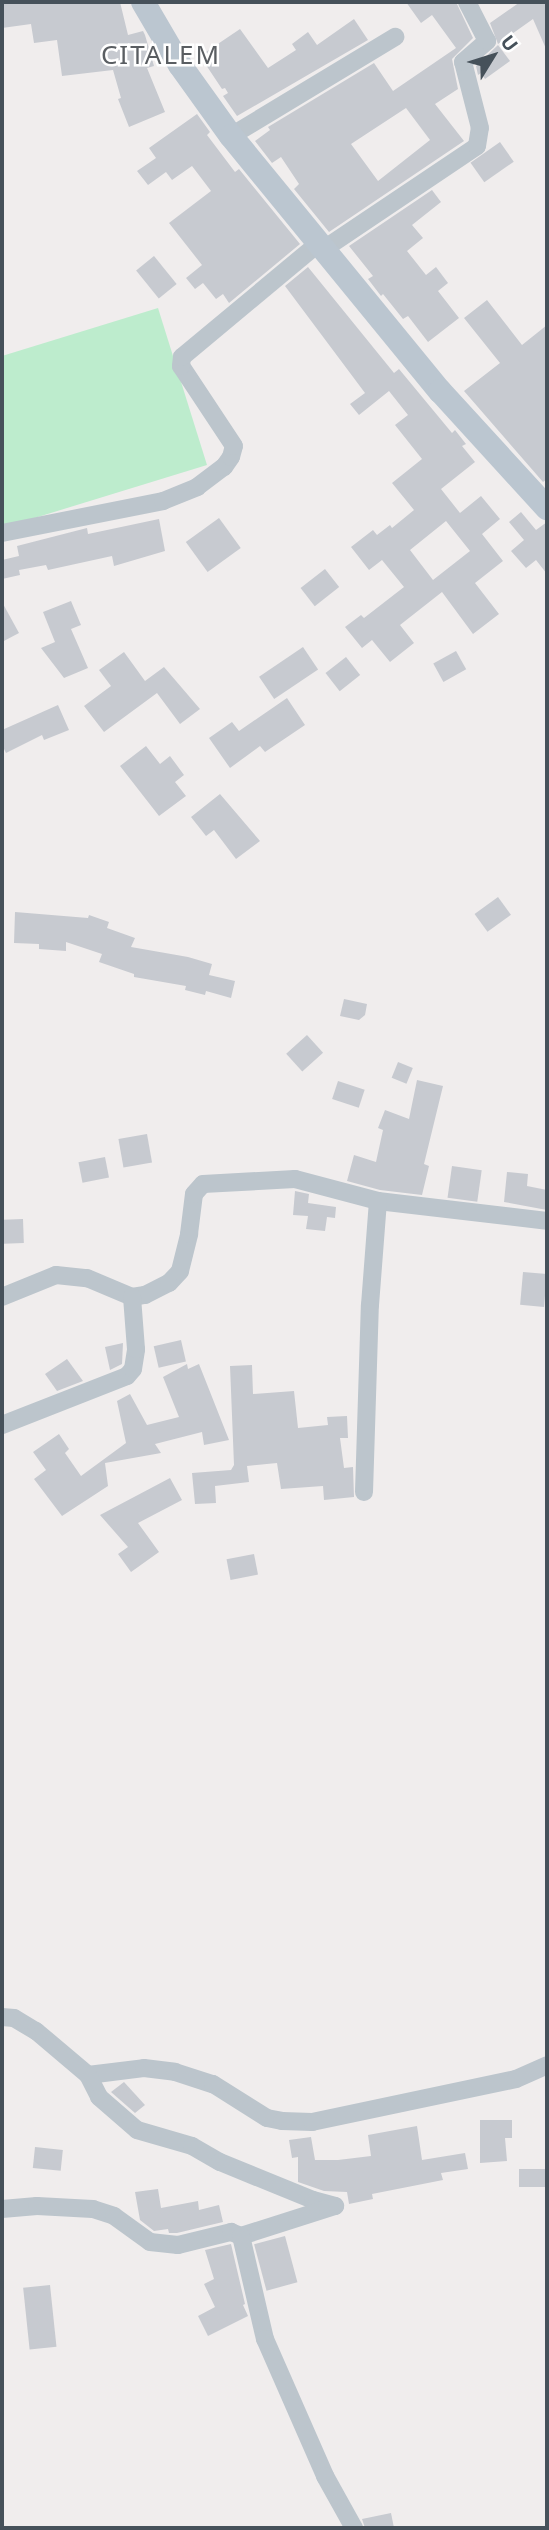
<!DOCTYPE html>
<html>
<head>
<meta charset="utf-8">
<style>
  body { margin:0 }
  #map { position:relative; width:549px; height:2530px; overflow:hidden; background:#f0eded; font-family:"Noto Sans",sans-serif }
  div>[style] { position:absolute }
  [style*='--x'] { left:calc(var(--x)*1px); top:calc(var(--y)*1px); width:calc(var(--w)*1px); rotate:calc(var(--a)*1deg) }
  .green>* { inset:0; background:#bdeccd }
  .building>* { inset:0; background:#c7cad0; transform-origin:0 0 }
  .minor>* { height:18px; margin:-9px; padding:0 9px; transform-origin:9px; border-radius:9px; background:#bcc5cc }
  .secondary>* { height:24px; margin:-12px; padding:0 12px; transform-origin:12px; border-radius:12px; background:#bbc6d0 }
  span { translate:-50% -50%; white-space:nowrap; text-align:center; line-height:1.15; -webkit-text-stroke:5px #fff; paint-order:stroke }
  .quarter-label { font-size:26px; color:#5a5e62; letter-spacing:2px }
  .frame { position:absolute; inset:0; border:4px solid #46515a; pointer-events:none }
  .north { position:absolute; left:458px; top:21px; width:70px; height:70px; -webkit-text-stroke:5px #fff; paint-order:stroke; rotate:52deg; font-size:19px; font-weight:700; line-height:28px; text-align:center; color:#46515a }
  .north::after { content:''; display:block; margin:auto; width:24px; height:32px; background:#46515a; clip-path:polygon(50% 0,100% 100%,50% 72%,0 100%) }
</style>
</head>
<body>
<div id="map">
  <div class="green">
    <i style="clip-path:polygon(158px 308px,207px 465px,2px 528px,2px 356px)"></i>
  </div>
  <div class="building">
    <i style="clip-path:polygon(2px 2px,120px 2px,128px 35px,143px 31px,145px 35px,154px 66px,147px 68px,165px 112px,129px 127px,118px 99px,121px 98px,113px 70px,62px 76px,57px 40px,34px 43px,31px 24px,2px 28px)"></i>
    <i style="clip-path:polygon(evenodd,406px 2px,456px 2px,473px 38px,452px 59px,458px 89px,435px 104px,464px 141px,329px 232px,294px 189px,299px 184px,281px 157px,272px 163px,255px 141px,270px 130px,268px 127px,374px 63px,393px 91px,456px 48px,432px 15px,421px 23px,406px 2px,406px 108px,430px 140px,378px 181px,351px 144px,406px 108px)"></i>
    <i style="clip-path:polygon(520px 2px,547px 2px,547px 51px,533px 19px,498px 44px,490px 23px)"></i>
    <i style="clip-path:polygon(354px 19px,368px 40px,237px 116px,223px 96px,228px 93px,225px 88px,222px 89px,200px 56px,240px 29px,268px 68px,296px 50px,292px 44px,308px 32px,317px 45px)"></i>
    <i style="clip-path:polygon(498px 45px,510px 61px,485px 79px,481px 73px,478px 75px,476px 66px)"></i>
    <i style="clip-path:polygon(197px 114px,210px 132px,207px 135px,235px 172px,239px 169px,300px 244px,229px 303px,223px 294px,216px 299px,203px 283px,195px 289px,186px 278px,202px 265px,169px 223px,211px 191px,192px 166px,172px 180px,166px 172px,148px 185px,137px 171px,156px 158px,149px 148px)"></i>
    <i style="left:500px;top:142px;width:24px;height:36px;rotate:55deg"></i>
    <i style="clip-path:polygon(432px 190px,441px 202px,412px 225px,423px 238px,407px 251px,426px 275px,436px 267px,448px 283px,438px 291px,459px 318px,428px 342px,408px 316px,403px 319px,383px 294px,381px 296px,368px 279px,373px 276px,349px 246px)"></i>
    <i style="left:154px;top:256px;width:36px;height:23px;rotate:51deg"></i>
    <i style="clip-path:polygon(evenodd,308px 267px,394px 373px,399px 369px,452px 433px,455px 430px,466px 444px,462px 446px,475px 462px,441px 489px,460px 513px,481px 496px,500px 519px,482px 534px,503px 561px,475px 583px,499px 614px,473px 634px,442px 592px,400px 625px,414px 643px,390px 662px,372px 640px,362px 648px,345px 627px,361px 615px,364px 618px,404px 587px,382px 560px,369px 570px,351px 547px,373px 530px,377px 535px,390px 525px,392px 528px,414px 510px,392px 483px,422px 459px,395px 425px,408px 415px,389px 391px,359px 415px,350px 404px,365px 393px,285px 286px,308px 267px,446px 521px,470px 551px,433px 580px,410px 550px,446px 521px)"></i>
    <i style="clip-path:polygon(487px 300px,522px 345px,547px 325px,547px 479px,543px 482px,464px 391px,500px 363px,464px 318px)"></i>
    <i style="clip-path:polygon(521px 512px,536px 530px,547px 522px,547px 574px,536px 560px,526px 568px,511px 551px,524px 540px,509px 522px)"></i>
    <i style="left:219px;top:518px;width:37px;height:41px;rotate:54deg"></i>
    <i style="clip-path:polygon(159px 519px,165px 551px,114px 566px,112px 556px,48px 570px,46px 565px,19px 570px,20px 575px,2px 579px,2px 560px,19px 556px,17px 546px,87px 528px,88px 534px)"></i>
    <i style="left:325px;top:569px;width:23px;height:31px;rotate:52deg"></i>
    <i style="clip-path:polygon(71px 601px,81px 625px,71px 629px,88px 668px,64px 678px,41px 648px,55px 642px,43px 612px)"></i>
    <i style="clip-path:polygon(2px 602px,19px 633px,2px 642px)"></i>
    <i style="left:303px;top:647px;width:27px;height:53px;rotate:56deg"></i>
    <i style="left:456px;top:651px;width:21px;height:26px;rotate:61deg"></i>
    <i style="clip-path:polygon(124px 652px,145px 681px,164px 667px,200px 709px,180px 724px,157px 693px,104px 732px,84px 706px,111px 686px,99px 670px)"></i>
    <i style="left:346px;top:657px;width:23px;height:26px;rotate:52deg"></i>
    <i style="clip-path:polygon(287px 698px,305px 725px,265px 752px,260px 746px,230px 768px,209px 738px,232px 722px,239px 731px)"></i>
    <i style="clip-path:polygon(58px 705px,69px 730px,44px 740px,42px 735px,6px 753px,2px 745px,2px 730px)"></i>
    <i style="clip-path:polygon(146px 746px,160px 764px,170px 756px,184px 775px,175px 782px,186px 796px,159px 816px,120px 766px)"></i>
    <i style="clip-path:polygon(220px 794px,260px 841px,236px 859px,214px 830px,206px 836px,191px 817px)"></i>
    <i style="left:498px;top:897px;width:22px;height:29px;rotate:54deg"></i>
    <i style="clip-path:polygon(15px 912px,88px 918px,89px 915px,109px 922px,107px 928px,135px 938px,131px 947px,188px 957px,212px 964px,209px 975px,235px 981px,231px 998px,206px 991px,205px 995px,185px 990px,186px 986px,134px 977px,134px 974px,99px 962px,102px 954px,66px 942px,66px 951px,39px 949px,39px 944px,14px 943px)"></i>
    <i style="clip-path:polygon(344px 999px,367px 1004px,365px 1015px,359px 1020px,340px 1016px)"></i>
    <i style="left:307px;top:1035px;width:24px;height:28px;rotate:48deg"></i>
    <i style="left:398px;top:1062px;width:16px;height:17px;rotate:22deg"></i>
    <i style="clip-path:polygon(417px 1080px,443px 1086px,424px 1164px,429px 1166px,422px 1195px,380px 1190px,347px 1181px,354px 1155px,376px 1162px,383px 1130px,378px 1128px,385px 1110px,409px 1119px)"></i>
    <i style="left:338px;top:1081px;width:28px;height:19px;rotate:18deg"></i>
    <i style="left:147px;top:1134px;width:29px;height:29px;rotate:80deg"></i>
    <i style="left:105px;top:1157px;width:21px;height:27px;rotate:79deg"></i>
    <i style="left:452px;top:1166px;width:30px;height:32px;rotate:8deg"></i>
    <i style="clip-path:polygon(507px 1172px,528px 1174px,527px 1186px,547px 1190px,547px 1210px,504px 1202px)"></i>
    <i style="clip-path:polygon(295px 1191px,309px 1194px,308px 1203px,336px 1207px,335px 1218px,327px 1217px,325px 1231px,306px 1229px,308px 1216px,293px 1215px)"></i>
    <i style="left:23px;top:1219px;width:24px;height:20px;rotate:88deg"></i>
    <i style="left:523px;top:1272px;width:24px;height:33px;rotate:5deg"></i>
    <i style="left:181px;top:1340px;width:22px;height:28px;rotate:77deg"></i>
    <i style="clip-path:polygon(123px 1343px,122px 1364px,110px 1370px,105px 1347px)"></i>
    <i style="clip-path:polygon(67px 1359px,83px 1381px,57px 1391px,45px 1374px)"></i>
    <i style="clip-path:polygon(187px 1364px,188px 1369px,199px 1364px,229px 1440px,204px 1445px,202px 1432px,155px 1444px,161px 1453px,105px 1463px,108px 1486px,62px 1516px,34px 1479px,46px 1470px,33px 1452px,59px 1434px,69px 1449px,65px 1453px,81px 1476px,126px 1443px,117px 1401px,130px 1394px,147px 1425px,179px 1417px,163px 1377px)"></i>
    <i style="clip-path:polygon(252px 1365px,253px 1394px,294px 1391px,298px 1428px,328px 1425px,327px 1417px,347px 1416px,348px 1438px,340px 1438px,344px 1468px,353px 1467px,354px 1497px,324px 1500px,323px 1486px,281px 1489px,277px 1463px,247px 1466px,249px 1482px,215px 1486px,216px 1503px,195px 1504px,192px 1473px,231px 1470px,234px 1465px,230px 1366px)"></i>
    <i style="clip-path:polygon(170px 1478px,182px 1500px,138px 1523px,159px 1552px,131px 1572px,118px 1554px,128px 1547px,100px 1515px)"></i>
    <i style="left:254px;top:1554px;width:21px;height:28px;rotate:79deg"></i>
    <i style="clip-path:polygon(124px 2082px,145px 2105px,135px 2113px,111px 2092px)"></i>
    <i style="clip-path:polygon(480px 2120px,512px 2120px,512px 2138px,505px 2138px,507px 2161px,480px 2163px)"></i>
    <i style="clip-path:polygon(417px 2126px,422px 2160px,465px 2153px,468px 2169px,441px 2173px,443px 2180px,372px 2194px,373px 2199px,349px 2204px,347px 2192px,324px 2191px,298px 2182px,298px 2157px,292px 2158px,289px 2140px,311px 2137px,315px 2160px,338px 2160px,371px 2156px,368px 2135px)"></i>
    <i style="left:35px;top:2147px;width:28px;height:21px;rotate:6deg"></i>
    <i style="left:547px;top:2169px;width:18px;height:28px;rotate:90deg"></i>
    <i style="clip-path:polygon(158px 2189px,161px 2208px,198px 2201px,199px 2210px,219px 2205px,223px 2222px,177px 2233px,169px 2233px,168px 2229px,154px 2231px,140px 2220px,135px 2192px)"></i>
    <i style="left:285px;top:2236px;width:48px;height:32px;rotate:75deg"></i>
    <i style="clip-path:polygon(231px 2244px,245px 2304px,243px 2305px,248px 2316px,208px 2336px,198px 2316px,215px 2307px,204px 2284px,214px 2279px,205px 2250px)"></i>
    <i style="left:50px;top:2285px;width:62px;height:27px;rotate:84deg"></i>
    <i style="clip-path:polygon(391px 2513px,394px 2528px,365px 2528px,362px 2519px)"></i>
  </div>
  <div class="minor">
    <i style="--x:231;--y:136;--w:192;--a:-31.1"></i>
    <i style="--x:324;--y:249;--w:184;--a:-33.9"></i>
    <i style="--x:477;--y:146;--w:18;--a:-81"></i>
    <i style="--x:480;--y:128;--w:68;--a:-104.4"></i>
    <i style="--x:463;--y:62;--w:32;--a:-41"></i>
    <i style="--x:487;--y:41;--w:44;--a:-117.1"></i>
    <i style="--x:2;--y:533;--w:164;--a:-11.2"></i>
    <i style="--x:163;--y:501;--w:37;--a:-22"></i>
    <i style="--x:197;--y:487;--w:34;--a:-37"></i>
    <i style="--x:224;--y:467;--w:12;--a:-55"></i>
    <i style="--x:231;--y:457;--w:11;--a:-75"></i>
    <i style="--x:234;--y:446;--w:96;--a:-123.5"></i>
    <i style="--x:181;--y:366;--w:9;--a:-84"></i>
    <i style="--x:182;--y:357;--w:178;--a:-39.8"></i>
    <i style="--x:2;--y:1297;--w:58;--a:-22.2"></i>
    <i style="--x:56;--y:1275;--w:31;--a:6"></i>
    <i style="--x:87;--y:1278;--w:49;--a:22.9"></i>
    <i style="--x:132;--y:1297;--w:13;--a:-9"></i>
    <i style="--x:145;--y:1295;--w:27;--a:-27"></i>
    <i style="--x:169;--y:1283;--w:16;--a:-47"></i>
    <i style="--x:180;--y:1271;--w:38;--a:-76"></i>
    <i style="--x:189;--y:1234;--w:40;--a:-82.9"></i>
    <i style="--x:194;--y:1194;--w:13;--a:-48"></i>
    <i style="--x:203;--y:1184;--w:92;--a:-3.1"></i>
    <i style="--x:295;--y:1179;--w:86;--a:14.8"></i>
    <i style="--x:378;--y:1201;--w:170;--a:6.7"></i>
    <i style="--x:2;--y:1425;--w:134;--a:-21.4"></i>
    <i style="--x:127;--y:1376;--w:9;--a:-49"></i>
    <i style="--x:133;--y:1369;--w:20;--a:-81"></i>
    <i style="--x:136;--y:1349;--w:52;--a:-94.4"></i>
    <i style="--x:364;--y:1492;--w:187;--a:-88.2"></i>
    <i style="--x:370;--y:1305;--w:104;--a:-85.6"></i>
    <i style="--x:2;--y:2017;--w:12;--a:5"></i>
    <i style="--x:14;--y:2018;--w:26;--a:31"></i>
    <i style="--x:36;--y:2031;--w:68;--a:40.2"></i>
    <i style="--x:88;--y:2075;--w:56;--a:-7.1"></i>
    <i style="--x:144;--y:2068;--w:31;--a:7"></i>
    <i style="--x:175;--y:2072;--w:40;--a:18"></i>
    <i style="--x:213;--y:2084;--w:64;--a:32.2"></i>
    <i style="--x:267;--y:2118;--w:15;--a:11"></i>
    <i style="--x:282;--y:2121;--w:30;--a:2"></i>
    <i style="--x:312;--y:2122;--w:208;--a:-11.9"></i>
    <i style="--x:516;--y:2079;--w:34;--a:-24"></i>
    <i style="--x:88;--y:2075;--w:25;--a:63"></i>
    <i style="--x:99;--y:2097;--w:50;--a:41"></i>
    <i style="--x:137;--y:2130;--w:57;--a:16.2"></i>
    <i style="--x:192;--y:2146;--w:32;--a:30"></i>
    <i style="--x:220;--y:2162;--w:100;--a:22.2"></i>
    <i style="--x:313;--y:2200;--w:23;--a:15"></i>
    <i style="--x:335;--y:2206;--w:99;--a:162.3"></i>
    <i style="--x:2;--y:2209;--w:35;--a:-5"></i>
    <i style="--x:37;--y:2206;--w:56;--a:3.1"></i>
    <i style="--x:93;--y:2209;--w:22;--a:18"></i>
    <i style="--x:114;--y:2216;--w:44;--a:35.8"></i>
    <i style="--x:150;--y:2242;--w:28;--a:6"></i>
    <i style="--x:178;--y:2245;--w:55;--a:-13.8"></i>
    <i style="--x:231;--y:2232;--w:11;--a:22"></i>
    <i style="--x:241;--y:2236;--w:106;--a:76.9"></i>
    <i style="--x:265;--y:2339;--w:150;--a:66.3"></i>
    <i style="--x:325;--y:2476;--w:60;--a:60.9"></i>
  </div>
  <div class="secondary">
    <i style="--x:143;--y:2;--w:73;--a:59.6"></i>
    <i style="--x:180;--y:65;--w:87;--a:54.3"></i>
    <i style="--x:231;--y:136;--w:330;--a:50.7"></i>
    <i style="--x:440;--y:391;--w:159;--a:47.6"></i>
  </div>
  <div class="quarter-label">
    <span style="left:161px;top:55px">CITALEM</span>
  </div>
  <div class="frame"></div>
  <div class="north">U</div>
</div>
</body>
</html>
